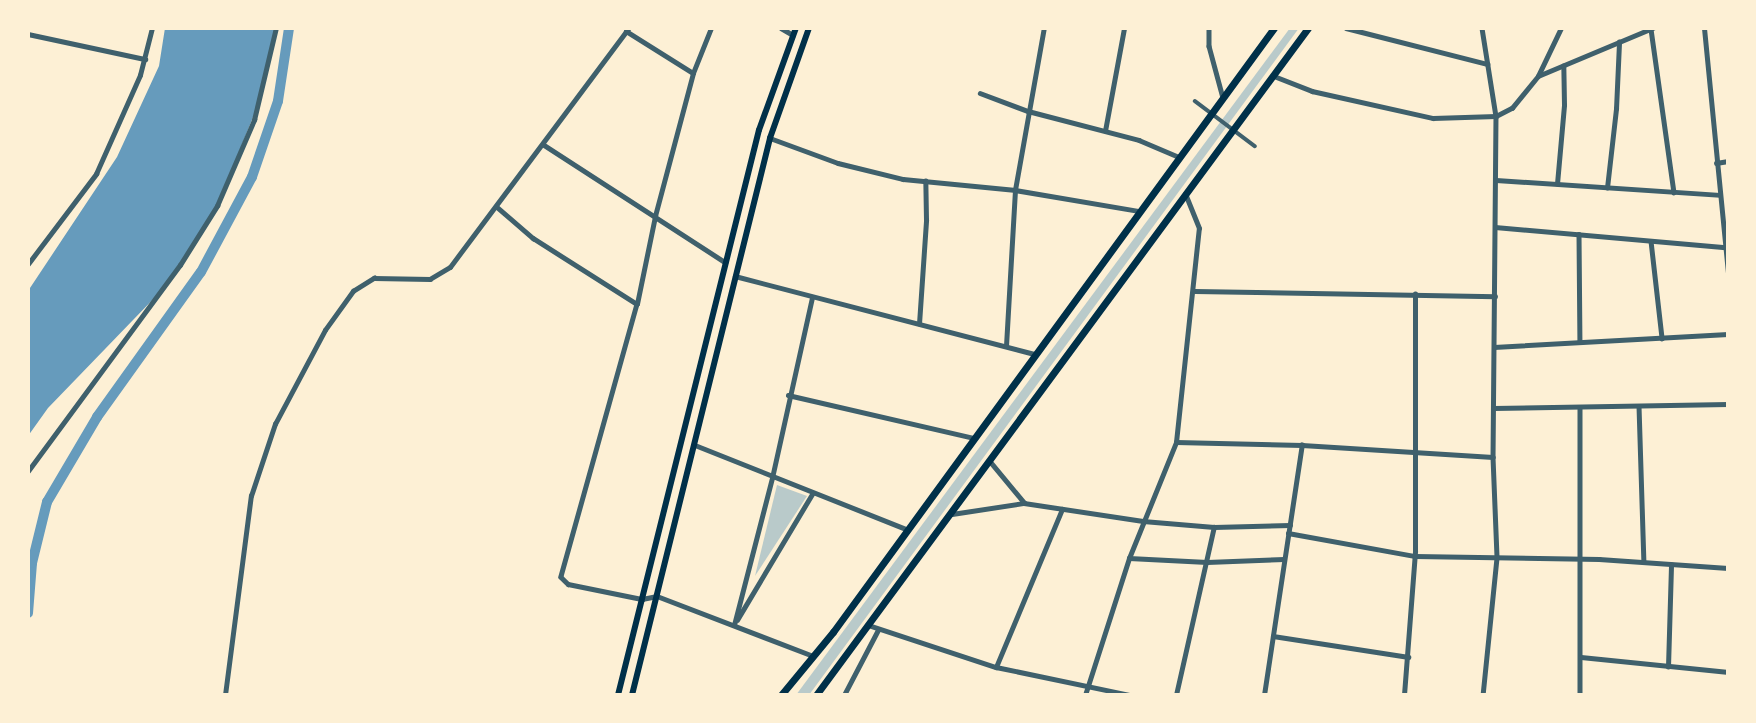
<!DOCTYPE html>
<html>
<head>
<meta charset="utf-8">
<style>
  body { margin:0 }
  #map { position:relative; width:1756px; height:723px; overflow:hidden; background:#fdf0d5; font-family:"Golos Text",sans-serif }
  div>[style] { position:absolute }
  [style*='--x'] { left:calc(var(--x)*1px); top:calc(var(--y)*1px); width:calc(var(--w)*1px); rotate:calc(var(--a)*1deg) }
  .green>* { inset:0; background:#b9caca }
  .water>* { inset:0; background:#669bbc }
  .canal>* { height:10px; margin:-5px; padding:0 5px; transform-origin:5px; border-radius:5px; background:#669bbc }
  .pedestrian>* { height:3.5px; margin:-1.75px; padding:0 1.75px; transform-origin:1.75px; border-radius:1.75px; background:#3f606c }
  .minor>* { height:4.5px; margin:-2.25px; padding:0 2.25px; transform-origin:2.25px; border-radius:2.25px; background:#3f606c }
  .tertiary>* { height:5px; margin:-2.5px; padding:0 2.5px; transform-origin:2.5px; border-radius:2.5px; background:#3f606c }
  .secondary>* { height:6px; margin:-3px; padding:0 3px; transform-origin:3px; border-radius:3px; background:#003049 }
  .trunk>* { height:7px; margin:-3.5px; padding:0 3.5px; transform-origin:3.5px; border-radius:3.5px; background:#003049 }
  span { translate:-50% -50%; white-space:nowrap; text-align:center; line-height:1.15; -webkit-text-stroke:7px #fdf0d5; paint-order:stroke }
  .frame { position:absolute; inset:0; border:30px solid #fdf0d5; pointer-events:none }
</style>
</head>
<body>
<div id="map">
  <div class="green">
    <i style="clip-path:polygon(1290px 28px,1299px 28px,809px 695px,796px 695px)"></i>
    <i style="clip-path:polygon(777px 485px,807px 496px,755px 576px)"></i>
  </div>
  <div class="water">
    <i style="clip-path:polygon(165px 28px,276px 28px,262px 95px,217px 206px,162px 290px,48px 408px,28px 436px,28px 291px,117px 157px,159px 66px)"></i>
  </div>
  <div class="canal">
    <i style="--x:28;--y:613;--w:50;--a:-85.4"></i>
    <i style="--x:32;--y:563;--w:63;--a:-76.2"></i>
    <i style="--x:47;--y:502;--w:99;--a:-59.5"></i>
    <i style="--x:97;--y:417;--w:178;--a:-54.4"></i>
    <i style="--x:201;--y:272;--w:108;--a:-61.8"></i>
    <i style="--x:252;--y:177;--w:80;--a:-71.1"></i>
    <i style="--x:278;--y:101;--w:74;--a:-81.4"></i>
  </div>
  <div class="pedestrian">
    <i style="--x:1195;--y:101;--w:75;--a:36.9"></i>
  </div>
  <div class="minor">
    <i style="--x:781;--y:28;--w:14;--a:30"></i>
    <i style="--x:1209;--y:28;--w:18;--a:90"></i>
    <i style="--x:1209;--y:46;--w:54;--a:74.9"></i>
    <i style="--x:1346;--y:28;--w:146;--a:14.3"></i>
    <i style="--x:1482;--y:28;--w:89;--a:81"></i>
    <i style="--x:1496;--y:116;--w:341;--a:90.5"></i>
    <i style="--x:1493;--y:457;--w:101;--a:87.7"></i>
    <i style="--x:1497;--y:558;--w:138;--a:95.8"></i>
    <i style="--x:1651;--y:29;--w:165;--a:82"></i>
    <i style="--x:626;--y:31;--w:79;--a:32.1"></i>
    <i style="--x:693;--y:73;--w:48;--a:-68.2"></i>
    <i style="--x:28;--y:34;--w:120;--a:12.1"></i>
    <i style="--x:1274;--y:76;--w:41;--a:21.5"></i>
    <i style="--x:1312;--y:91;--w:124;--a:12.6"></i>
    <i style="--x:1433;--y:118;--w:63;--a:-1.8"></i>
    <i style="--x:1496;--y:116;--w:18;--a:-27"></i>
    <i style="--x:1512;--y:108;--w:41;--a:-50.9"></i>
    <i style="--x:1538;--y:76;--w:53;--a:-64.4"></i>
    <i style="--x:1538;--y:76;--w:125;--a:-22.7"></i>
    <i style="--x:980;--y:93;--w:51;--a:20.6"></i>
    <i style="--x:1028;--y:111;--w:115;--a:14.6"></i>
    <i style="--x:1139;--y:140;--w:43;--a:23"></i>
    <i style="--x:1105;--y:131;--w:105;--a:-79.5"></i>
    <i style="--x:770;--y:138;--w:72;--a:20.2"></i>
    <i style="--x:838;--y:163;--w:67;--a:13.8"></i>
    <i style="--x:903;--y:179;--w:113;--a:5.6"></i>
    <i style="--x:1015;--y:190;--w:126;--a:9.6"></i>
    <i style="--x:544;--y:145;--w:216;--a:32.9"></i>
    <i style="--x:1716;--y:163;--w:12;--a:-9"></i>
    <i style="--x:1496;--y:180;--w:224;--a:3.8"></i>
    <i style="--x:1557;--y:184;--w:79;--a:-84.9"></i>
    <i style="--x:1564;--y:105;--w:39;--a:-91"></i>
    <i style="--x:1607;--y:188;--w:80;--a:-83.5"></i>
    <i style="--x:1616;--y:109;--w:67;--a:-87.4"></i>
    <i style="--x:497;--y:207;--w:48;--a:40.7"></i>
    <i style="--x:533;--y:238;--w:123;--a:32.4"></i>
    <i style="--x:637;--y:304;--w:283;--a:105.6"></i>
    <i style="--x:561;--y:577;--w:10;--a:45"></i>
    <i style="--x:568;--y:584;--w:76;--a:11.5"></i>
    <i style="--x:642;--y:599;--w:15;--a:-11"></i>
    <i style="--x:657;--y:596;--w:167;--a:21"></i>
    <i style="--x:1495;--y:227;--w:231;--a:5"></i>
    <i style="--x:1579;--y:234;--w:108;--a:89.5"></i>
    <i style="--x:1651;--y:241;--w:98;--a:83.5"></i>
    <i style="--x:28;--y:264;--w:113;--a:-52.9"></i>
    <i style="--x:96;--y:174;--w:108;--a:-66"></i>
    <i style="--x:140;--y:75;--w:49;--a:-75.7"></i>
    <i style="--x:735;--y:276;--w:310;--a:14.6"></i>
    <i style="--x:1195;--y:291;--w:300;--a:1"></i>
    <i style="--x:637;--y:304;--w:90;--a:-78.4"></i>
    <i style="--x:655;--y:216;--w:148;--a:-75.1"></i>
    <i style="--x:919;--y:324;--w:104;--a:-86.1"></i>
    <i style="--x:926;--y:220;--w:39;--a:-91"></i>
    <i style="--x:1006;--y:346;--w:156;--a:-86.7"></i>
    <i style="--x:1015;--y:190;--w:165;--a:-79.9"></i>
    <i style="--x:1494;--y:347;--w:234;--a:-3.2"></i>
    <i style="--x:788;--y:395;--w:191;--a:13"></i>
    <i style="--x:1639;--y:406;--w:156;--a:88.2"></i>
    <i style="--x:1580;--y:407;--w:288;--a:90"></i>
    <i style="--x:1494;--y:408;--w:234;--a:-1"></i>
    <i style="--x:1176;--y:442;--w:126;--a:1.4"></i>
    <i style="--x:1302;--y:445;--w:191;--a:3.6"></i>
    <i style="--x:695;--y:445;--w:227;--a:21.7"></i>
    <i style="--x:28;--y:471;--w:256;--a:-53.6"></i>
    <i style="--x:180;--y:265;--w:70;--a:-57.9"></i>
    <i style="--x:217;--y:206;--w:94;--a:-66.7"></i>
    <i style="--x:254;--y:120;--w:95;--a:-76.6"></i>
    <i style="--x:1024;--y:503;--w:120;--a:8.6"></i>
    <i style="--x:1143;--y:521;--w:71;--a:4.8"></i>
    <i style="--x:1214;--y:527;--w:76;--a:-1.5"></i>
    <i style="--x:952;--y:514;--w:73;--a:-8.7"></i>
    <i style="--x:1024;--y:503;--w:53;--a:-129.7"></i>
    <i style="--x:1288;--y:533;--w:129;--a:10.3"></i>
    <i style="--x:1415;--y:556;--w:184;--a:0.9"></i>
    <i style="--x:1599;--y:559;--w:129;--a:4"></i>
    <i style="--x:1129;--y:558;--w:78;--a:2.9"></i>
    <i style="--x:1207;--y:562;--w:77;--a:-2.2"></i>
    <i style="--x:737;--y:620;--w:147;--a:-59.2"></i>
    <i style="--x:734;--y:625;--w:152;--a:-75.5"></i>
    <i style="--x:772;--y:478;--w:185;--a:-77.5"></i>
    <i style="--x:868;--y:625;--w:135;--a:18.2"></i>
    <i style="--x:996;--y:667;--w:137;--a:11.8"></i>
    <i style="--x:1273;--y:636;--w:137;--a:8.8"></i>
    <i style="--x:1581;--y:657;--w:148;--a:5.8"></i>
    <i style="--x:996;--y:667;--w:171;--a:-67.3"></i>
    <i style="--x:1668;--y:667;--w:102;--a:-88.3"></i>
    <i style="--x:225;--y:695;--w:201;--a:-82.6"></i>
    <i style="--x:251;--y:496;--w:76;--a:-71.6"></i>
    <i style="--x:275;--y:424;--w:106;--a:-62"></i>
    <i style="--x:325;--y:330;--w:48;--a:-54.3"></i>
    <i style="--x:353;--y:291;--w:25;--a:-32"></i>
    <i style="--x:374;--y:278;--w:56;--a:1"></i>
    <i style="--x:430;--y:279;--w:23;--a:-31"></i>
    <i style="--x:450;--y:267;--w:299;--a:-53.2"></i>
    <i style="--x:844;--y:695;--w:73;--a:-62.4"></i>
    <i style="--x:1176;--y:695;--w:172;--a:-77.3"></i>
    <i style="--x:1264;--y:695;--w:253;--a:-81.4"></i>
    <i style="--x:1404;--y:695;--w:144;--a:-85.6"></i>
    <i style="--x:1415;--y:551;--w:257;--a:-90"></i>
  </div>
  <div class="tertiary">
    <i style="--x:1704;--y:28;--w:246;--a:84.4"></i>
    <i style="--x:1085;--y:695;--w:144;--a:-72.2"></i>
    <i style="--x:1129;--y:558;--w:125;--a:-67.9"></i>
    <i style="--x:1176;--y:442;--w:215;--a:-83.9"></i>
    <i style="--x:1199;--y:228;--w:37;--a:-112"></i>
  </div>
  <div class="secondary">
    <i style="--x:618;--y:695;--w:582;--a:-75.99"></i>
    <i style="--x:759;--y:130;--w:109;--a:-70.1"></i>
    <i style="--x:632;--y:695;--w:574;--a:-76.08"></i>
    <i style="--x:770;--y:138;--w:117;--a:-70.5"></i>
  </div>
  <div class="trunk">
    <i style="--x:781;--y:695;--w:82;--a:-50.5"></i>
    <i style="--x:833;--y:632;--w:748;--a:-53.87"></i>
    <i style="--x:816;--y:695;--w:829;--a:-53.59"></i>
  </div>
  <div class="frame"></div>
</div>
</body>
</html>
